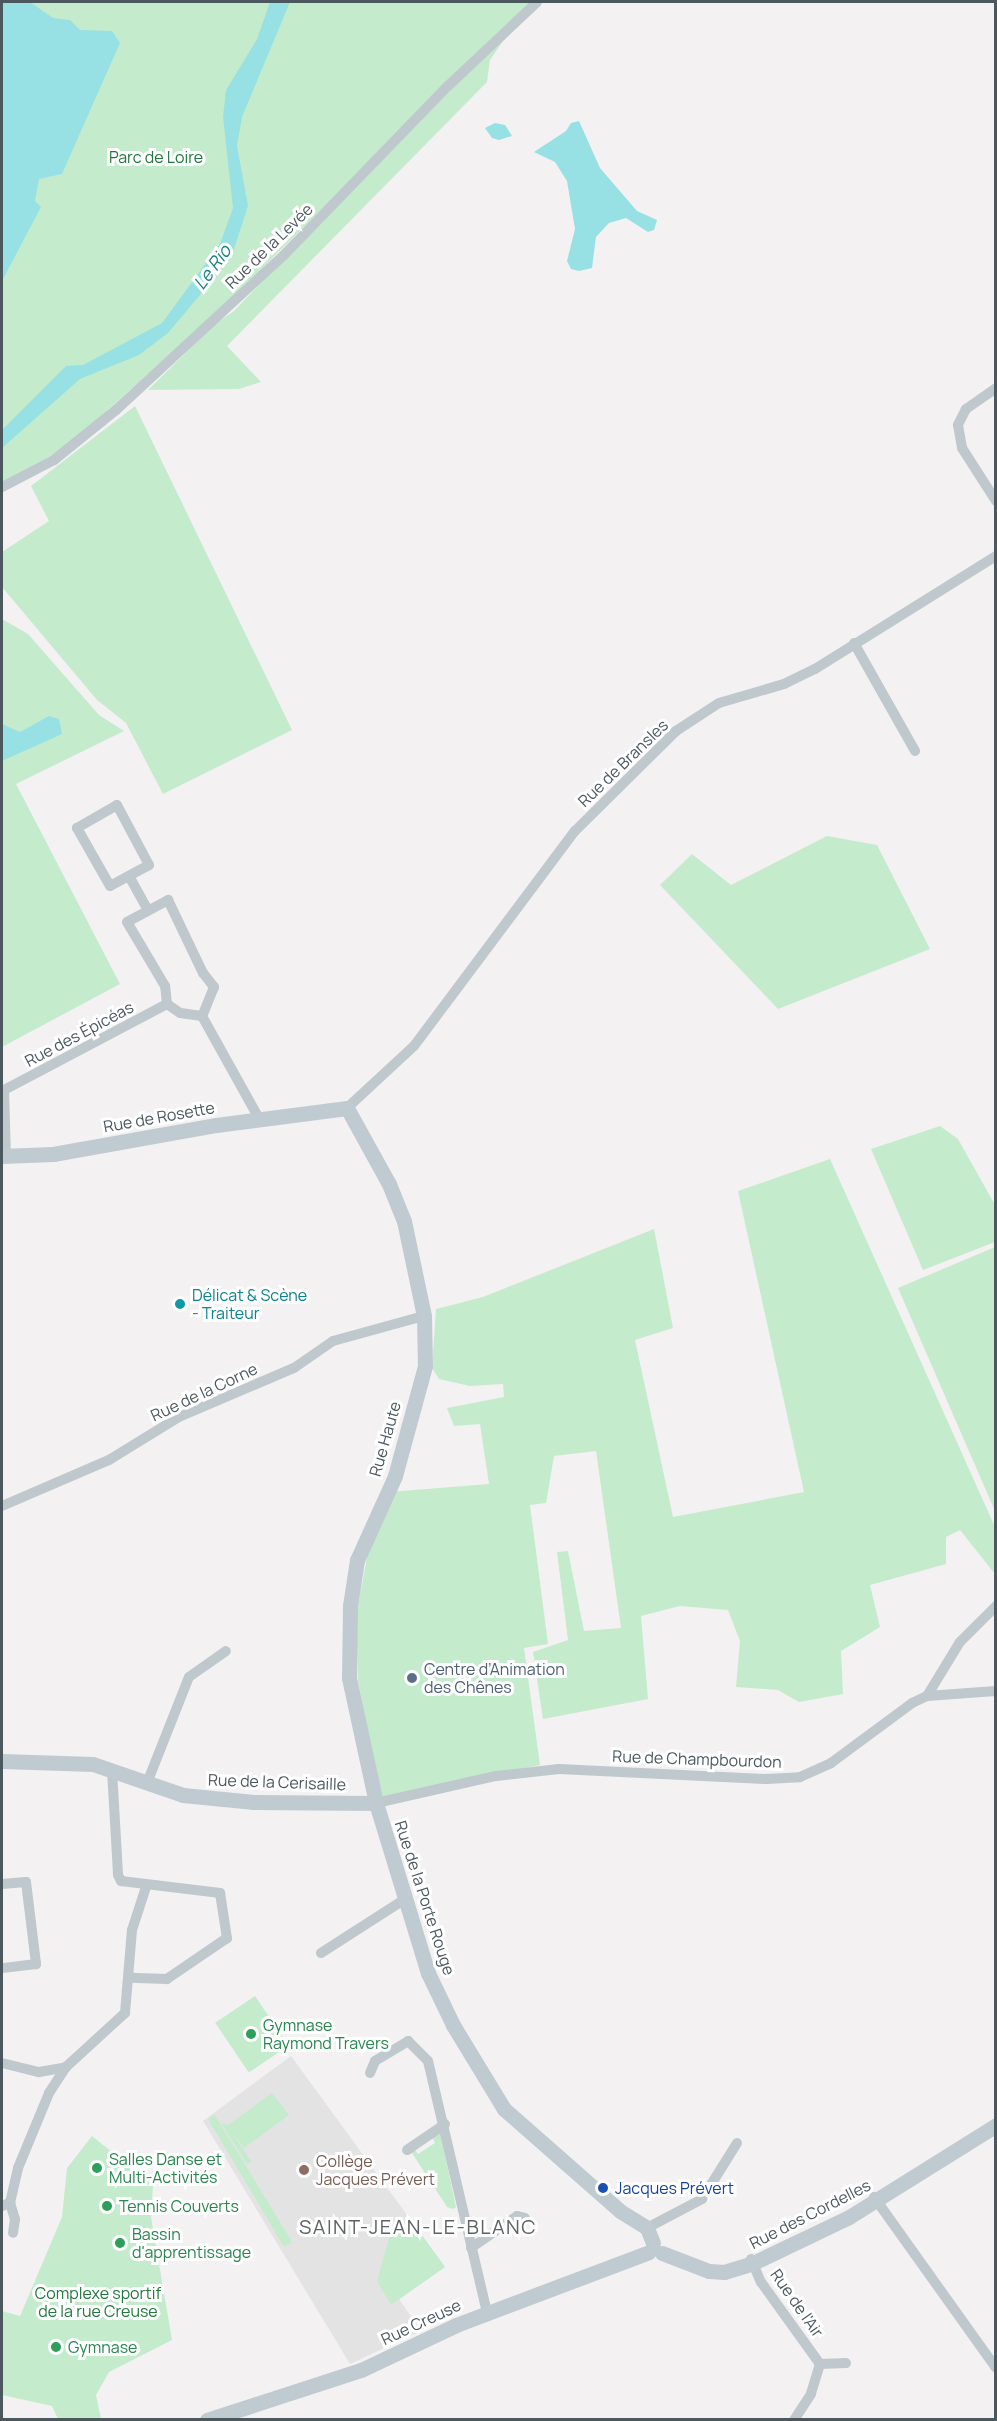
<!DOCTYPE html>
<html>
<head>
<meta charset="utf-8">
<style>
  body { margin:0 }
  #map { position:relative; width:997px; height:2421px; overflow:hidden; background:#f3f1f2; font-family:Manrope,sans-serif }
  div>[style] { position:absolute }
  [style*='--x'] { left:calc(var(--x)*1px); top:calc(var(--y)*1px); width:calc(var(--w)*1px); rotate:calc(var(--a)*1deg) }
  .education>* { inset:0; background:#e4e3e3 }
  .green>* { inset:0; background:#c5ebcd; transform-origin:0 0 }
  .water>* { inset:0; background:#97e1e4 }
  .street>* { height:10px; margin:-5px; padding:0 5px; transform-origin:5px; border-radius:5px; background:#bfc8cc }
  .secondary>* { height:15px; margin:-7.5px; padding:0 7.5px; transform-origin:7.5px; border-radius:7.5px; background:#bfcbd1 }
  .dots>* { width:16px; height:16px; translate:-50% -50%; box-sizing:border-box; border:3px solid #fff; border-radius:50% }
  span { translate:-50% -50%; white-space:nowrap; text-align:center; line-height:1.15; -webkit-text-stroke:6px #fff; paint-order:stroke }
  .park-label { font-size:16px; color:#22783e }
  .street-label { font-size:16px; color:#4b585d }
  .culture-label { font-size:16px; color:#0d838f }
  .left { translate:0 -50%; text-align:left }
  .service-label { font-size:16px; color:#4e5e75 }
  .leisure-label { font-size:16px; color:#27864d }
  .education-label { font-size:16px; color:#785e54 }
  .transit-label { font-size:16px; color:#164399 }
  .water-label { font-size:18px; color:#1a7f83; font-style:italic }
  .quarter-label { font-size:20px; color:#5e6365; letter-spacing:1.5px }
  .frame { position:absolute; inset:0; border:3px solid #4b585d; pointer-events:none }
</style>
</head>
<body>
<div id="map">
  <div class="education">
    <i style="clip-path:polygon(291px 2056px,445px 2267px,399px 2299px,421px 2331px,350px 2364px,203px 2121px)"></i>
  </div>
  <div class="green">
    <i style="clip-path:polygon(2px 2px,531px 2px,234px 296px,69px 445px,31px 471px,2px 484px)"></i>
    <i style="clip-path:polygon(505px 38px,490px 60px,487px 82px,227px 346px,261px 382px,239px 389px,148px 390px,217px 322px,233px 312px,441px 96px)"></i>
    <i style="clip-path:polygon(135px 406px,292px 730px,163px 794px,126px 723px,97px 700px,2px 587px,2px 552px,49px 521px,31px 486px)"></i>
    <i style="clip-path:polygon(2px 619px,28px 634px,99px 715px,124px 731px,16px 784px,120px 984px,2px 1047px)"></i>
    <i style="clip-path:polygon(827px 836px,877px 845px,930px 949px,778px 1009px,660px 885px,692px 854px,731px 885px)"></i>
    <i style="clip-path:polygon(940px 1126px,958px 1139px,995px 1205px,995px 1242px,923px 1270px,871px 1149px)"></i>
    <i style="clip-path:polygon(830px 1159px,995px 1527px,995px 1574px,960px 1530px,946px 1537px,946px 1564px,870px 1585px,880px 1627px,841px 1651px,843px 1694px,799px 1702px,778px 1690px,736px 1687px,740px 1641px,728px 1610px,680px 1606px,641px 1616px,648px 1699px,543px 1719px,533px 1652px,568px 1640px,557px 1552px,568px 1551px,584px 1631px,621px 1628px,596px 1451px,554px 1456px,546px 1503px,530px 1505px,548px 1644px,524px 1648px,540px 1765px,381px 1797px,358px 1681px,356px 1616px,367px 1557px,389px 1492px,489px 1484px,480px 1424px,454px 1426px,447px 1408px,504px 1397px,503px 1384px,470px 1386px,439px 1379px,432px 1368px,436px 1309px,483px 1297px,654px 1229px,673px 1328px,635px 1340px,673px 1517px,804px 1492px,738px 1191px)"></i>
    <i style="clip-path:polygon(995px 1247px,995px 1511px,898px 1288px)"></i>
    <i style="left:255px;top:1996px;width:60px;height:48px;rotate:56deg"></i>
    <i style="clip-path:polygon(272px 2093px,289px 2115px,244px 2148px,231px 2131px,251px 2161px,247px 2164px,221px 2123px,228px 2125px)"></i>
    <i style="clip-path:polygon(215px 2115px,292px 2242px,284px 2247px,208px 2119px)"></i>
    <i style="clip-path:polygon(440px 2132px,456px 2207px,453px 2209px,447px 2207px,412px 2153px,414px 2149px,418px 2154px,435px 2143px,432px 2137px)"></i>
    <i style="clip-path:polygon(92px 2136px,153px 2185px,151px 2217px,172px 2340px,109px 2372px,96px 2395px,101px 2419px,58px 2419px,52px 2406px,2px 2395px,2px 2311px,20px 2316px,62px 2217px,67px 2168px)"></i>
    <i style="clip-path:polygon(411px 2220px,445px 2267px,391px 2305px,377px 2281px,391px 2231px)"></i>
  </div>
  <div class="water">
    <i style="clip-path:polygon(2px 2px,30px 2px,53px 18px,70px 20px,80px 30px,112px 31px,120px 43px,62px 174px,39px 179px,35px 201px,41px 207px,2px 281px)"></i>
    <i style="clip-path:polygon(270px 2px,290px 2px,242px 117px,237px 146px,248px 206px,231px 258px,168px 333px,139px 355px,80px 379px,2px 448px,2px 430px,66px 366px,83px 365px,162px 323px,220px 244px,233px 208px,223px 117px,226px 90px,257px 39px)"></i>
    <i style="clip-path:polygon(579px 121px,600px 168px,637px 211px,657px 220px,654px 230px,648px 232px,626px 218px,609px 223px,596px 237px,592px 268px,579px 271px,571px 269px,567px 261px,575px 229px,567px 181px,555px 162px,534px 152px,566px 131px,571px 123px)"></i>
    <i style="clip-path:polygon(495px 123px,505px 125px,512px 136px,499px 140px,492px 138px,485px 128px)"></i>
    <i style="clip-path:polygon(49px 716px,59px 719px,62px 734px,2px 761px,2px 724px,20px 732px)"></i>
  </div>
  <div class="street">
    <i style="--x:996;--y:388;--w:37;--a:145"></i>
    <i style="--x:966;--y:409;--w:18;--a:117"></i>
    <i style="--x:958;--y:425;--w:23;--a:80"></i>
    <i style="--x:962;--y:448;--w:63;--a:57.3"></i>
    <i style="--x:2;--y:487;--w:59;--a:-27.4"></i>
    <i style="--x:54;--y:460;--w:80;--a:-38.9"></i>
    <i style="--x:116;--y:410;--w:227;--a:-42.7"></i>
    <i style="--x:283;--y:256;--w:237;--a:-45.9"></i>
    <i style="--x:448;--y:86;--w:122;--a:-43.3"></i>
    <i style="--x:854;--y:643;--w:124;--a:60.5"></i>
    <i style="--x:117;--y:805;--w:68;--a:61.9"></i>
    <i style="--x:149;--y:865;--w:44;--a:151.7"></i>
    <i style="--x:110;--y:886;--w:67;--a:-119.6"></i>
    <i style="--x:77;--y:828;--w:46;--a:-29.9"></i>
    <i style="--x:129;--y:876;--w:39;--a:61"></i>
    <i style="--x:168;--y:900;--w:81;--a:64.4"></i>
    <i style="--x:203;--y:973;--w:18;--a:52"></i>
    <i style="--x:214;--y:987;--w:31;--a:112"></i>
    <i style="--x:202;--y:1016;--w:22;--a:-172"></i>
    <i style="--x:180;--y:1013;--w:16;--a:-145"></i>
    <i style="--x:167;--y:1004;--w:18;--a:-96"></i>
    <i style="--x:165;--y:986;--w:74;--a:-120.7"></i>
    <i style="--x:127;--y:922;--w:47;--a:-28.2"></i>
    <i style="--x:202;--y:1016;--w:119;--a:60.9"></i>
    <i style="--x:4;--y:1090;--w:66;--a:88.3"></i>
    <i style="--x:2;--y:1091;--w:187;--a:-27.8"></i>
    <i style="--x:347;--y:1108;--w:91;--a:-42.8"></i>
    <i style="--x:414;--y:1046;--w:269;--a:-53.2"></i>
    <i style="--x:575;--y:831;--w:142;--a:-44.7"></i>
    <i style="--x:676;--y:731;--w:51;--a:-33.1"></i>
    <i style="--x:719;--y:703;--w:68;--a:-16.3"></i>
    <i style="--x:784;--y:684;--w:34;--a:-26"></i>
    <i style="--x:815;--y:669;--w:213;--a:-32"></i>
    <i style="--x:2;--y:1506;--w:116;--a:-23.3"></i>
    <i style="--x:109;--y:1460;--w:82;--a:-31.6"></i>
    <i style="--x:179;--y:1417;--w:125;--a:-23.1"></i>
    <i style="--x:294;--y:1368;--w:47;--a:-34.7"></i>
    <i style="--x:333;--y:1341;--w:94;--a:-15.4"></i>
    <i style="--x:927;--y:1696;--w:63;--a:-58.6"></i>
    <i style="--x:960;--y:1642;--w:51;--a:-45"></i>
    <i style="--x:112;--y:1770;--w:105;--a:86.7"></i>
    <i style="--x:118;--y:1875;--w:7;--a:63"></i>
    <i style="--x:121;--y:1881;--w:100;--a:6.9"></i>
    <i style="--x:220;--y:1893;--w:46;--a:81.2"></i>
    <i style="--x:227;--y:1938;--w:73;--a:145.7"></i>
    <i style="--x:167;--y:1979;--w:37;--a:-178"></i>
    <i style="--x:147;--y:1783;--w:114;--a:-68.4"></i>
    <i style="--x:189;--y:1677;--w:45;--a:-35.1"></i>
    <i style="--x:376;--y:1803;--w:123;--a:-12.7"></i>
    <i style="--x:496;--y:1776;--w:63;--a:-6.3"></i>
    <i style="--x:559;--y:1769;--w:207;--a:2.8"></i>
    <i style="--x:766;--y:1779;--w:34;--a:-3"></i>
    <i style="--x:800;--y:1777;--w:34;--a:-24"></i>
    <i style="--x:831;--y:1763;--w:101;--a:-36.5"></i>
    <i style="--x:912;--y:1703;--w:17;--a:-25"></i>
    <i style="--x:927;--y:1696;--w:69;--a:-4.1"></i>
    <i style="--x:2;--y:1884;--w:24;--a:-5"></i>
    <i style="--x:26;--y:1882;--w:83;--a:83"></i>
    <i style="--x:36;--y:1964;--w:34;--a:173"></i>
    <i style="--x:321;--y:1953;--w:100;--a:-32.7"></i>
    <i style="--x:2;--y:2063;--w:38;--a:14"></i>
    <i style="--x:39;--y:2072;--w:27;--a:-10"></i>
    <i style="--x:370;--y:2073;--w:13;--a:-67"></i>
    <i style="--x:375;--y:2061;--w:39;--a:-31"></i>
    <i style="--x:408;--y:2041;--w:28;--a:45"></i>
    <i style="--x:428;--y:2061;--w:258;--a:76.8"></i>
    <i style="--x:407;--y:2150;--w:46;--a:-34.4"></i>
    <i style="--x:874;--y:2197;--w:210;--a:54.5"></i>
    <i style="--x:10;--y:2203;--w:17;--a:73"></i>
    <i style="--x:15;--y:2219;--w:14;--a:98"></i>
    <i style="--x:2;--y:2206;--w:9;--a:-21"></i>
    <i style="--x:10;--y:2203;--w:36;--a:-77"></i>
    <i style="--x:18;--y:2168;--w:81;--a:-67.5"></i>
    <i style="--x:49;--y:2093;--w:31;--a:-57"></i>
    <i style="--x:66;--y:2067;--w:80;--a:-42.5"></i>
    <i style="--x:125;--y:2013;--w:83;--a:-85.2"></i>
    <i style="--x:132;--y:1930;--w:45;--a:-72"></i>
    <i style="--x:647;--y:2228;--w:62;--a:-27.8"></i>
    <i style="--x:702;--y:2199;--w:66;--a:-58"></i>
    <i style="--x:471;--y:2248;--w:56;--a:-34.8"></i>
    <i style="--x:517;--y:2216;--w:8;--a:14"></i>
    <i style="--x:751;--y:2259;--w:25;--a:67"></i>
    <i style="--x:761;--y:2282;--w:101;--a:54.3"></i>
    <i style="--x:820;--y:2364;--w:31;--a:107"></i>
    <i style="--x:811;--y:2394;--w:31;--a:123"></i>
    <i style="--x:820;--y:2364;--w:26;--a:-2"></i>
  </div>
  <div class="secondary">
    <i style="--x:2;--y:1156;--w:51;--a:-2.2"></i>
    <i style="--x:53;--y:1154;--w:166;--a:-10.1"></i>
    <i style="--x:216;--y:1125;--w:132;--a:-7.4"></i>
    <i style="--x:347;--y:1108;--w:87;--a:61.1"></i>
    <i style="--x:389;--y:1184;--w:40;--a:68"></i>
    <i style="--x:404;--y:1221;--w:97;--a:78.1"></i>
    <i style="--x:424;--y:1316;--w:50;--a:88.9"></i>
    <i style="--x:425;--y:1366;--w:114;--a:105.3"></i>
    <i style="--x:395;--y:1476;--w:92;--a:114.3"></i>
    <i style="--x:357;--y:1560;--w:47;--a:98.7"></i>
    <i style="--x:350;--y:1606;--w:72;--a:90.8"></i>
    <i style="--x:349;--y:1678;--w:128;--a:77.8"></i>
    <i style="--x:376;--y:1803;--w:178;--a:73"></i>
    <i style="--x:428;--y:1973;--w:58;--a:64.3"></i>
    <i style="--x:453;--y:2025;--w:98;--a:58.7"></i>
    <i style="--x:504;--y:2109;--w:154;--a:41.3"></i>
    <i style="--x:620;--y:2211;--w:32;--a:32"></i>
    <i style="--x:647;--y:2228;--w:16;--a:68"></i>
    <i style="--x:2;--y:1761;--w:91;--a:1.9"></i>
    <i style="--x:93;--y:1764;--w:95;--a:19"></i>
    <i style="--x:183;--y:1795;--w:71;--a:5.6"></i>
    <i style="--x:254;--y:1802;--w:122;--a:0.5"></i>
    <i style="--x:662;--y:2253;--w:50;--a:21"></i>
    <i style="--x:709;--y:2271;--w:15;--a:4"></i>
    <i style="--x:724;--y:2272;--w:30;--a:-17"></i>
    <i style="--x:753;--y:2263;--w:106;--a:-25.6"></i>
    <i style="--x:849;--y:2217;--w:173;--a:-32"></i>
    <i style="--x:207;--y:2420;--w:162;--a:-18"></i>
    <i style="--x:361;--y:2370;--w:105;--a:-25.3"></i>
    <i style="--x:456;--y:2325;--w:206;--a:-20.7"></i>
  </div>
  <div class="dots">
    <i style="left:180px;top:1304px;background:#0f9aa8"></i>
    <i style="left:412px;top:1678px;background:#5c6f8a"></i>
    <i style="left:251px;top:2034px;background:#2e9e5b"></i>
    <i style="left:97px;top:2168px;background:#2e9e5b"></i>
    <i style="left:304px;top:2170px;background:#8d6e63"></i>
    <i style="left:603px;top:2188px;background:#1a4fb4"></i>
    <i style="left:107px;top:2206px;background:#2e9e5b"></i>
    <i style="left:120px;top:2243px;background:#2e9e5b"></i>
    <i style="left:56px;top:2347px;background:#2e9e5b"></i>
  </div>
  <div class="park-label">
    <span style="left:156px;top:157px">Parc de Loire</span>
    <span style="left:98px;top:2302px">Complexe sportif<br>de la rue Creuse</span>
  </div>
  <div class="street-label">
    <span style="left:269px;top:246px;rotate:-44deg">Rue de la Levée</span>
    <span style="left:623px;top:763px;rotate:-44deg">Rue de Bransles</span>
    <span style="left:79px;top:1034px;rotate:-28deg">Rue des Épicéas</span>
    <span style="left:159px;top:1117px;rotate:-10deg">Rue de Rosette</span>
    <span style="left:204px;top:1392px;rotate:-25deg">Rue de la Corne</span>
    <span style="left:385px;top:1439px;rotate:-74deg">Rue Haute</span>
    <span style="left:697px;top:1759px;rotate:2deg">Rue de Champbourdon</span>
    <span style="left:277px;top:1782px;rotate:2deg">Rue de la Cerisaille</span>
    <span style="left:425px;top:1898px;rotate:72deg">Rue de la Porte Rouge</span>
    <span style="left:810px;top:2214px;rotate:-27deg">Rue des Cordelles</span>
    <span style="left:797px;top:2303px;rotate:55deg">Rue de l'Air</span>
    <span style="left:421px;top:2322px;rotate:-25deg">Rue Creuse</span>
  </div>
  <div class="culture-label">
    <span class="left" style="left:192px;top:1304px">Délicat &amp; Scène<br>- Traiteur</span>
  </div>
  <div class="service-label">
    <span class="left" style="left:424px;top:1678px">Centre d’Animation<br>des Chênes</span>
  </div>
  <div class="leisure-label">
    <span class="left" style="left:263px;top:2034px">Gymnase<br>Raymond Travers</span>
    <span class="left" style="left:109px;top:2168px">Salles Danse et<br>Multi-Activités</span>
    <span class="left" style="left:119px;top:2206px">Tennis Couverts</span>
    <span class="left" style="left:132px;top:2243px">Bassin<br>d'apprentissage</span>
    <span class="left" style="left:68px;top:2347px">Gymnase</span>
  </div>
  <div class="education-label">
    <span class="left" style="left:316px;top:2170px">Collège<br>Jacques Prévert</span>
  </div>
  <div class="transit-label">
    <span class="left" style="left:615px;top:2188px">Jacques Prévert</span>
  </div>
  <div class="water-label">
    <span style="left:212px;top:267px;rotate:-54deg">Le Rio</span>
  </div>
  <div class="quarter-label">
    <span style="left:418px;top:2226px">SAINT-JEAN-LE-BLANC</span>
  </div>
  <div class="frame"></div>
</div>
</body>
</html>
